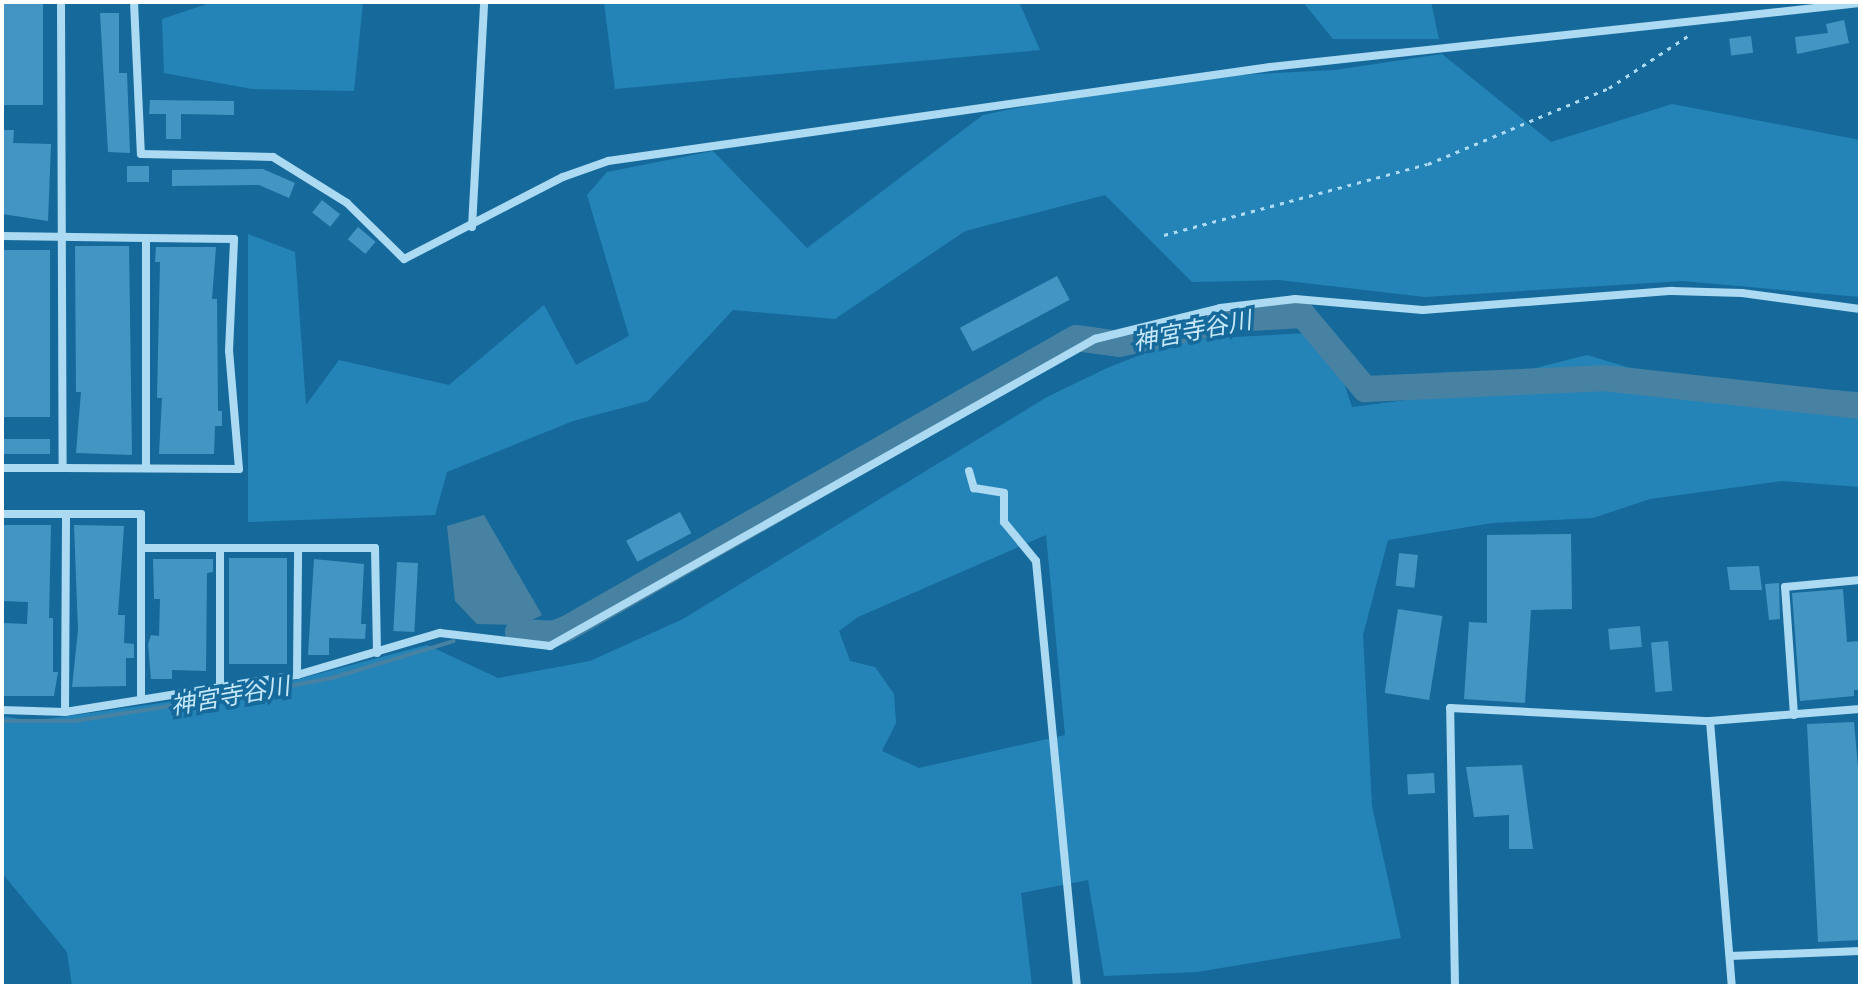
<!DOCTYPE html>
<html>
<head>
<meta charset="utf-8">
<style>
  body { margin:0 }
  #map { position:relative; width:1862px; height:988px; overflow:hidden; background:#166a9b; font-family:Montserrat,"Noto Sans JP",sans-serif }
  div>[style] { position:absolute }
  [style*='--x'] { left:calc(var(--x)*1px); top:calc(var(--y)*1px); width:calc(var(--w)*1px); rotate:calc(var(--a)*1deg) }
  .green>* { inset:0; background:#2584b7 }
  .water>* { inset:0; background:#4882a3 }
  .stream>* { height:4px; margin:-2px; padding:0 2px; transform-origin:2px; border-radius:2px; background:#4882a3 }
  .river>* { height:26px; margin:-13px; padding:0 13px; transform-origin:13px; border-radius:13px; background:#4882a3 }
  .building>* { inset:0; background:#4395c3; transform-origin:0 0 }
  .path>* { height:3px; margin-top:-1.5px; transform-origin:0; background:repeating-linear-gradient(90deg,#abdaf2 0 4px,transparent 0 10px) }
  .street>* { height:8px; margin:-4px; padding:0 4px; transform-origin:4px; border-radius:4px; background:#abdaf2 }
  span { translate:-50% -50%; white-space:nowrap; text-align:center; line-height:1.15; -webkit-text-stroke:7px #166a9b; paint-order:stroke }
  .water-label { font-size:24px; color:#c6e8fa; font-style:italic }
  .frame { position:absolute; inset:0; border:4px solid #fff; pointer-events:none }
</style>
</head>
<body>
<div id="map">
  <div class="green">
    <i style="clip-path:polygon(213px 2px,363px 2px,354px 91px,252px 89px,164px 73px,162px 19px)"></i>
    <i style="clip-path:polygon(604px 2px,1019px 2px,1040px 50px,615px 89px)"></i>
    <i style="clip-path:polygon(1303px 2px,1431px 2px,1439px 39px,1333px 39px)"></i>
    <i style="clip-path:polygon(1442px 54px,1551px 142px,1672px 104px,1860px 140px,1860px 297px,1682px 281px,1425px 297px,1279px 280px,1192px 282px,1105px 195px,965px 231px,835px 319px,733px 310px,648px 401px,573px 421px,447px 472px,435px 515px,248px 522px,248px 234px,295px 252px,306px 405px,339px 360px,449px 385px,544px 305px,576px 365px,629px 336px,587px 195px,607px 172px,713px 151px,807px 248px,983px 115px,1158px 79px,1335px 70px)"></i>
    <i style="clip-path:polygon(evenodd,1327px 332px,1352px 407px,1415px 399px,1587px 355px,1667px 379px,1860px 392px,1860px 487px,1782px 481px,1650px 499px,1593px 518px,1492px 523px,1388px 540px,1363px 635px,1372px 806px,1401px 938px,1197px 972px,1104px 976px,1088px 880px,1021px 893px,1032px 986px,72px 986px,67px 952px,2px 873px,2px 716px,32px 721px,261px 689px,427px 645px,498px 678px,590px 661px,683px 619px,1047px 397px,1107px 368px,1179px 340px,1327px 332px,1046px 535px,1065px 735px,919px 768px,882px 751px,896px 723px,894px 694px,875px 667px,850px 661px,839px 631px,858px 617px,1046px 535px)"></i>
  </div>
  <div class="water">
    <i style="clip-path:polygon(484px 515px,542px 615px,522px 625px,477px 624px,455px 601px,447px 526px)"></i>
  </div>
  <div class="stream">
    <i style="--x:2;--y:721;--w:72;--a:0"></i>
    <i style="--x:74;--y:721;--w:164;--a:-8.8"></i>
    <i style="--x:236;--y:696;--w:98;--a:-10.6"></i>
    <i style="--x:332;--y:678;--w:127;--a:-16.9"></i>
  </div>
  <div class="river">
    <i style="--x:518;--y:632;--w:35;--a:3"></i>
    <i style="--x:553;--y:634;--w:14;--a:-21"></i>
    <i style="--x:566;--y:629;--w:587;--a:-29.71"></i>
    <i style="--x:1076;--y:338;--w:43;--a:7.9"></i>
    <i style="--x:1119;--y:344;--w:116;--a:-12.5"></i>
    <i style="--x:1232;--y:319;--w:71;--a:-3.2"></i>
    <i style="--x:1303;--y:315;--w:97;--a:50"></i>
    <i style="--x:1365;--y:389;--w:238;--a:-2.6"></i>
    <i style="--x:1603;--y:378;--w:259;--a:6.2"></i>
  </div>
  <div class="building">
    <i style="left:2px;top:2px;width:41px;height:103px"></i>
    <i style="clip-path:polygon(100px 13px,119px 13px,119px 73px,127px 73px,130px 153px,108px 152px)"></i>
    <i style="clip-path:polygon(1844px 20px,1849px 43px,1797px 54px,1795px 37px,1828px 33px,1826px 24px)"></i>
    <i style="left:1751px;top:36px;width:17px;height:22px;rotate:83deg"></i>
    <i style="clip-path:polygon(150px 100px,234px 101px,234px 115px,181px 114px,181px 139px,166px 139px,166px 114px,149px 114px)"></i>
    <i style="clip-path:polygon(2px 130px,14px 130px,13px 143px,51px 144px,48px 221px,2px 214px)"></i>
    <i style="left:127px;top:166px;width:22px;height:16px"></i>
    <i style="clip-path:polygon(263px 169px,295px 183px,289px 198px,259px 185px,172px 186px,172px 170px)"></i>
    <i style="left:322px;top:200px;width:23px;height:16px;rotate:38deg"></i>
    <i style="left:358px;top:227px;width:23px;height:16px;rotate:40deg"></i>
    <i style="clip-path:polygon(75px 246px,129px 246px,132px 455px,76px 453px,81px 392px,76px 392px)"></i>
    <i style="clip-path:polygon(156px 247px,216px 247px,212px 299px,217px 299px,218px 411px,222px 411px,222px 426px,215px 426px,214px 454px,159px 454px,162px 398px,157px 398px,160px 262px,155px 262px)"></i>
    <i style="left:2px;top:250px;width:48px;height:167px"></i>
    <i style="left:1057px;top:276px;width:27px;height:110px;rotate:62deg"></i>
    <i style="left:50px;top:439px;width:15px;height:48px;rotate:90deg"></i>
    <i style="left:680px;top:512px;width:24px;height:61px;rotate:62deg"></i>
    <i style="clip-path:polygon(2px 525px,51px 525px,49px 618px,53px 618px,53px 672px,58px 672px,54px 696px,2px 696px,2px 623px,27px 624px,28px 602px,2px 601px)"></i>
    <i style="clip-path:polygon(74px 525px,124px 526px,118px 615px,125px 615px,124px 643px,134px 644px,134px 658px,126px 658px,126px 686px,72px 687px,78px 630px)"></i>
    <i style="clip-path:polygon(1571px 534px,1572px 609px,1531px 610px,1525px 703px,1464px 699px,1469px 622px,1487px 623px,1487px 535px)"></i>
    <i style="left:1399px;top:553px;width:19px;height:33px;rotate:6deg"></i>
    <i style="left:229px;top:558px;width:58px;height:106px"></i>
    <i style="clip-path:polygon(153px 559px,213px 559px,213px 572px,207px 573px,206px 671px,172px 670px,172px 679px,151px 679px,148px 644px,151px 635px,159px 636px,160px 599px,154px 599px)"></i>
    <i style="clip-path:polygon(314px 559px,364px 564px,361px 624px,366px 624px,365px 639px,329px 638px,329px 655px,308px 655px)"></i>
    <i style="left:397px;top:562px;width:21px;height:69px;rotate:3deg"></i>
    <i style="clip-path:polygon(1759px 566px,1762px 590px,1730px 590px,1727px 567px)"></i>
    <i style="clip-path:polygon(1779px 583px,1780px 619px,1769px 620px,1765px 584px)"></i>
    <i style="clip-path:polygon(1843px 589px,1847px 642px,1860px 641px,1860px 690px,1854px 690px,1854px 696px,1800px 701px,1792px 593px)"></i>
    <i style="left:1398px;top:609px;width:45px;height:85px;rotate:9deg"></i>
    <i style="left:1640px;top:626px;width:21px;height:32px;rotate:85deg"></i>
    <i style="left:1668px;top:641px;width:50px;height:17px;rotate:85deg"></i>
    <i style="clip-path:polygon(1854px 722px,1860px 790px,1860px 940px,1818px 942px,1807px 724px)"></i>
    <i style="clip-path:polygon(1522px 765px,1533px 849px,1509px 849px,1509px 815px,1474px 817px,1466px 767px)"></i>
    <i style="left:1434px;top:773px;width:20px;height:27px;rotate:87deg"></i>
  </div>
  <div class="path">
    <i style="--x:1164;--y:235;--w:273;--a:-15.1"></i>
    <i style="--x:1428;--y:164;--w:196;--a:-22.8"></i>
    <i style="--x:1609;--y:88;--w:98;--a:-33.4"></i>
  </div>
  <div class="street">
    <i style="--x:61;--y:2;--w:466;--a:89.8"></i>
    <i style="--x:63;--y:468;--w:176;--a:0.3"></i>
    <i style="--x:239;--y:469;--w:118;--a:-94.8"></i>
    <i style="--x:229;--y:351;--w:112;--a:-87.4"></i>
    <i style="--x:234;--y:239;--w:88;--a:-179.3"></i>
    <i style="--x:134;--y:2;--w:152;--a:87.4"></i>
    <i style="--x:141;--y:154;--w:132;--a:1.3"></i>
    <i style="--x:273;--y:157;--w:87;--a:31.9"></i>
    <i style="--x:347;--y:203;--w:80;--a:44.5"></i>
    <i style="--x:404;--y:259;--w:179;--a:-27.3"></i>
    <i style="--x:563;--y:177;--w:48;--a:-19.6"></i>
    <i style="--x:608;--y:161;--w:669;--a:-8.08"></i>
    <i style="--x:1270;--y:67;--w:593;--a:-6.19"></i>
    <i style="--x:472;--y:227;--w:225;--a:-86.9"></i>
    <i style="--x:2;--y:236;--w:144;--a:0.8"></i>
    <i style="--x:146;--y:238;--w:230;--a:90"></i>
    <i style="--x:2;--y:468;--w:61;--a:0"></i>
    <i style="--x:969;--y:471;--w:18;--a:74"></i>
    <i style="--x:974;--y:488;--w:30;--a:9"></i>
    <i style="--x:1004;--y:493;--w:29;--a:90"></i>
    <i style="--x:1004;--y:522;--w:50;--a:50.6"></i>
    <i style="--x:1036;--y:561;--w:427;--a:84.5"></i>
    <i style="--x:2;--y:514;--w:139;--a:0"></i>
    <i style="--x:141;--y:514;--w:185;--a:90"></i>
    <i style="--x:141;--y:548;--w:234;--a:0"></i>
    <i style="--x:375;--y:548;--w:105;--a:88.9"></i>
    <i style="--x:297;--y:675;--w:126;--a:-89.5"></i>
    <i style="--x:220;--y:687;--w:138;--a:-90"></i>
    <i style="--x:2;--y:710;--w:63;--a:1.8"></i>
    <i style="--x:65;--y:712;--w:235;--a:-9.1"></i>
    <i style="--x:297;--y:675;--w:149;--a:-16.4"></i>
    <i style="--x:440;--y:633;--w:111;--a:6.7"></i>
    <i style="--x:550;--y:646;--w:626;--a:-29.39"></i>
    <i style="--x:1095;--y:339;--w:129;--a:-13.9"></i>
    <i style="--x:1220;--y:308;--w:76;--a:-6.8"></i>
    <i style="--x:1295;--y:299;--w:128;--a:4.9"></i>
    <i style="--x:1423;--y:310;--w:250;--a:-4.4"></i>
    <i style="--x:1672;--y:291;--w:70;--a:1.6"></i>
    <i style="--x:1742;--y:293;--w:119;--a:7.7"></i>
    <i style="--x:65;--y:712;--w:198;--a:-89.7"></i>
    <i style="--x:1794;--y:715;--w:128;--a:-94"></i>
    <i style="--x:1785;--y:587;--w:75;--a:-5.3"></i>
    <i style="--x:1710;--y:721;--w:266;--a:85.3"></i>
    <i style="--x:1730;--y:956;--w:130;--a:-2.2"></i>
    <i style="--x:1455;--y:986;--w:278;--a:-91"></i>
    <i style="--x:1450;--y:708;--w:260;--a:2.9"></i>
    <i style="--x:1710;--y:721;--w:150;--a:-4.6"></i>
  </div>
  <div class="water-label">
    <span style="left:1192px;top:331px;rotate:-11deg">神宮寺谷川</span>
    <span style="left:230px;top:696px;rotate:-10deg">神宮寺谷川</span>
  </div>
  <div class="frame"></div>
</div>
</body>
</html>
